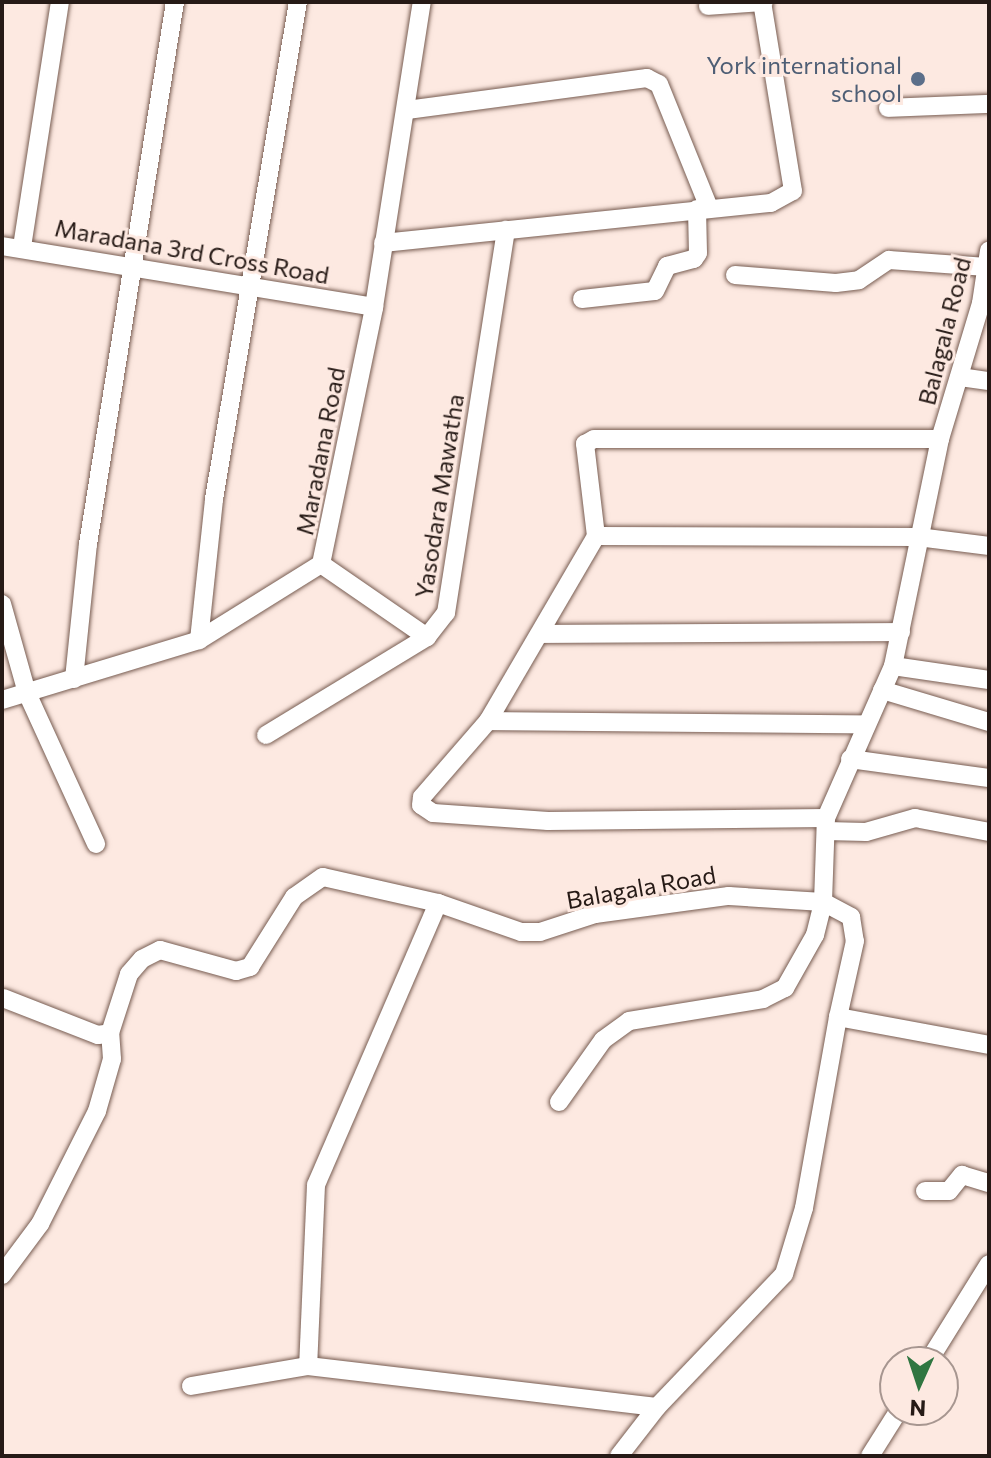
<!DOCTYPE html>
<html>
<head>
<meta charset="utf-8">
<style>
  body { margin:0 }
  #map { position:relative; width:991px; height:1458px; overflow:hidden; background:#fde9e1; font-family:Commissioner,sans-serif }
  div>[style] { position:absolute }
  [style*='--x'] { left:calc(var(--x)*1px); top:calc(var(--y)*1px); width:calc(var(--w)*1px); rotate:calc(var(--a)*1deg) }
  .roads { filter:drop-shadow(0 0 2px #775c51) drop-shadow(0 0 2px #775c51) }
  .minor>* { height:18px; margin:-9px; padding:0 9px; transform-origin:9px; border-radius:9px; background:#fff }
  .dots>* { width:22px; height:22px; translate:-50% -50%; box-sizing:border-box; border:4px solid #fde9e1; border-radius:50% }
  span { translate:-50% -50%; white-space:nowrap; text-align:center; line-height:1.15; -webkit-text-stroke:6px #fde9e1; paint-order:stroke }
  .service-label { font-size:24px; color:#4e5e75 }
  .right { translate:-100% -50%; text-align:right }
  .street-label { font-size:24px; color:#261a16 }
  .frame { position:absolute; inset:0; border:4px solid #261a16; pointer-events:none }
  .north { position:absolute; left:879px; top:1346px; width:80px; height:80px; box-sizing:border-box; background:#fde9e1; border:2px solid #a79690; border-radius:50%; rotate:183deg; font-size:22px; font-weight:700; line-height:32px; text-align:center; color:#261a16 }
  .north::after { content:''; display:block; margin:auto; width:28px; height:36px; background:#307641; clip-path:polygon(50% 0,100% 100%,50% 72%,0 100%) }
</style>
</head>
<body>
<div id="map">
  <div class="roads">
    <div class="minor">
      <i style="--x:708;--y:6;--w:56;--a:-4.1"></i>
      <i style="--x:888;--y:108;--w:101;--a:-2.3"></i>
      <i style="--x:407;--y:110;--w:242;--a:-7.6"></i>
      <i style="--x:647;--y:78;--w:13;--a:27"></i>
      <i style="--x:659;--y:84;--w:134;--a:68"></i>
      <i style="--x:383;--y:243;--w:390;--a:-5.9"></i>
      <i style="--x:771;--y:203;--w:25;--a:-29"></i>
      <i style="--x:793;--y:191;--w:192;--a:-99.3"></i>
      <i style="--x:2;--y:246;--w:377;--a:9.3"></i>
      <i style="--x:22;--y:247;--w:248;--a:-81.2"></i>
      <i style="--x:735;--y:275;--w:101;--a:4.5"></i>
      <i style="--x:836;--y:283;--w:23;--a:-7"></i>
      <i style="--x:859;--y:280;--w:36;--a:-34"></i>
      <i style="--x:889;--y:260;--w:98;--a:4.1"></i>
      <i style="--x:582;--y:299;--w:73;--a:-6.3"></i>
      <i style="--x:655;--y:291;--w:28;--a:-64"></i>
      <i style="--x:667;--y:266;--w:28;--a:-15"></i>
      <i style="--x:694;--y:259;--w:7;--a:-56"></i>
      <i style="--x:698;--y:253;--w:44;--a:-91.3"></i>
      <i style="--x:960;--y:377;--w:29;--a:8"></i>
      <i style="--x:596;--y:536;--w:322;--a:0.2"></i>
      <i style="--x:918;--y:537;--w:72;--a:7.2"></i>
      <i style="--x:321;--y:564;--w:129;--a:34.6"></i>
      <i style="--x:427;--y:637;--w:31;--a:-52"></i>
      <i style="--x:446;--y:613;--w:388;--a:-81.1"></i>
      <i style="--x:2;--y:604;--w:92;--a:74.3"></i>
      <i style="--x:27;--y:693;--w:166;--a:65.4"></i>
      <i style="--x:541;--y:634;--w:360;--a:-0.3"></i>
      <i style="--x:199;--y:640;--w:142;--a:-83.9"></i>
      <i style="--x:214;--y:499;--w:504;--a:-80.41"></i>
      <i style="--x:893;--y:666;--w:97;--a:8.3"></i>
      <i style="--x:74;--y:679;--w:136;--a:-84.1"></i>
      <i style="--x:88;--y:544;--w:549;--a:-80.88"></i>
      <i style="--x:882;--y:690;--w:112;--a:16.7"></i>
      <i style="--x:2;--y:700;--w:206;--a:-16.9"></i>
      <i style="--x:199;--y:640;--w:144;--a:-31.9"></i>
      <i style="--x:321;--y:564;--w:262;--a:-78.3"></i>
      <i style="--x:374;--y:307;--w:309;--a:-81.1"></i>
      <i style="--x:488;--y:721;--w:378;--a:0.5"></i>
      <i style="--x:266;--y:735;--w:188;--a:-31.3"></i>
      <i style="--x:850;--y:759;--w:140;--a:7.8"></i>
      <i style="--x:826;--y:818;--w:278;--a:179.4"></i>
      <i style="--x:548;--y:821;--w:115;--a:-176"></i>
      <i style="--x:433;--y:813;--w:14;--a:-146"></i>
      <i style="--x:421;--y:805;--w:8;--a:-83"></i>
      <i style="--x:422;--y:797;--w:101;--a:-49"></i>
      <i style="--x:488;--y:721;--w:214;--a:-59.7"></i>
      <i style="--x:596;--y:536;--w:93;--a:-96.8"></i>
      <i style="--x:585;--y:444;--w:10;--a:-29"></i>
      <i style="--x:594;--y:439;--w:346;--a:0"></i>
      <i style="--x:826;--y:831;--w:40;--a:1.4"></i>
      <i style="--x:866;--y:832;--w:51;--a:-15.9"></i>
      <i style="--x:915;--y:818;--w:75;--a:10.7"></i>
      <i style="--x:438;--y:903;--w:307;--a:113.4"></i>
      <i style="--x:316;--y:1185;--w:181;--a:92.5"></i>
      <i style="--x:308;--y:1366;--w:351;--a:6.7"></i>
      <i style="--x:657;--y:1407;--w:62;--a:127.8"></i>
      <i style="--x:3;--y:998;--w:102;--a:21.3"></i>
      <i style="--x:98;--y:1035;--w:12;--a:-9"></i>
      <i style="--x:110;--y:1033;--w:62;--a:-72.1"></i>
      <i style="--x:129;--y:974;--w:20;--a:-49"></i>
      <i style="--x:142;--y:959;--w:20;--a:-27"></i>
      <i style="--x:160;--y:950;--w:79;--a:15.4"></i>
      <i style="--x:236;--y:971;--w:15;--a:-16"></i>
      <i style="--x:250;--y:967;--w:83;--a:-57.8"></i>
      <i style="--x:294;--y:897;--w:35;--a:-35"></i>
      <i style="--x:323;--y:877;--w:118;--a:12.7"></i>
      <i style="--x:438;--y:903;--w:88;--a:19.3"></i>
      <i style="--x:521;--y:932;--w:19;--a:0"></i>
      <i style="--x:540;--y:932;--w:58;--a:-18.1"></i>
      <i style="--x:595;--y:914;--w:135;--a:-7.7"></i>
      <i style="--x:729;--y:896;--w:94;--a:3.7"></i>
      <i style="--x:823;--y:902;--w:84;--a:-88"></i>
      <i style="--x:826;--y:818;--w:166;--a:-66.2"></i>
      <i style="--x:893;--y:666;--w:232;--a:-78.3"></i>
      <i style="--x:940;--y:439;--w:142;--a:-73.2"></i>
      <i style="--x:981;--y:303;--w:53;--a:-81.3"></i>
      <i style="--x:559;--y:1102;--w:76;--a:-54.6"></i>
      <i style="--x:603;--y:1040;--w:32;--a:-36"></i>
      <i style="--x:629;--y:1021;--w:136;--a:-9.3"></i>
      <i style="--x:763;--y:999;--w:25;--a:-27"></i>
      <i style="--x:785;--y:988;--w:61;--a:-60.5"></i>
      <i style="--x:815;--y:935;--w:34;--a:-76"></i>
      <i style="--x:823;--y:902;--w:32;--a:28"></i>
      <i style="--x:851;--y:917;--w:24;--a:81"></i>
      <i style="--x:855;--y:941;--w:78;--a:102.6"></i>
      <i style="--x:838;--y:1017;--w:154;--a:10.5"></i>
      <i style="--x:925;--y:1191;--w:24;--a:0"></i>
      <i style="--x:949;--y:1191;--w:21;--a:-51"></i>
      <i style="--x:962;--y:1175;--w:28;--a:17"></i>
      <i style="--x:2;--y:1275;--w:64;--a:-53.3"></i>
      <i style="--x:40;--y:1224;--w:127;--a:-63.2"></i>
      <i style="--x:97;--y:1111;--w:54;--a:-73.9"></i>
      <i style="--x:112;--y:1059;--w:26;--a:-94"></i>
      <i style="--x:928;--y:1362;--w:115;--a:-58.1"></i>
      <i style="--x:191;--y:1386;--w:119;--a:-9.7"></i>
      <i style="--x:657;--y:1407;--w:184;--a:-46.3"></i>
      <i style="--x:784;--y:1274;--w:69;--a:-73.1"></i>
      <i style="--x:804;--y:1208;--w:194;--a:-79.9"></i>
      <i style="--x:870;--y:1456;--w:54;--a:-57.8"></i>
    </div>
  </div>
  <div class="dots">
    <i style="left:918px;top:79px;background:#5c6f8a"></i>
  </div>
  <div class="service-label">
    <span class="right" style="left:902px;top:79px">York international<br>school</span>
  </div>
  <div class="street-label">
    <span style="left:192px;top:251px;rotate:10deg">Maradana 3rd Cross Road</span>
    <span style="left:944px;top:331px;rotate:-76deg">Balagala Road</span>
    <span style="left:320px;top:451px;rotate:-79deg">Maradana Road</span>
    <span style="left:439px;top:496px;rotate:-81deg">Yasodara Mawatha</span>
    <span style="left:641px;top:887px;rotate:-10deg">Balagala Road</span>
  </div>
  <div class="frame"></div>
  <div class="north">N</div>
</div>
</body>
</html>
